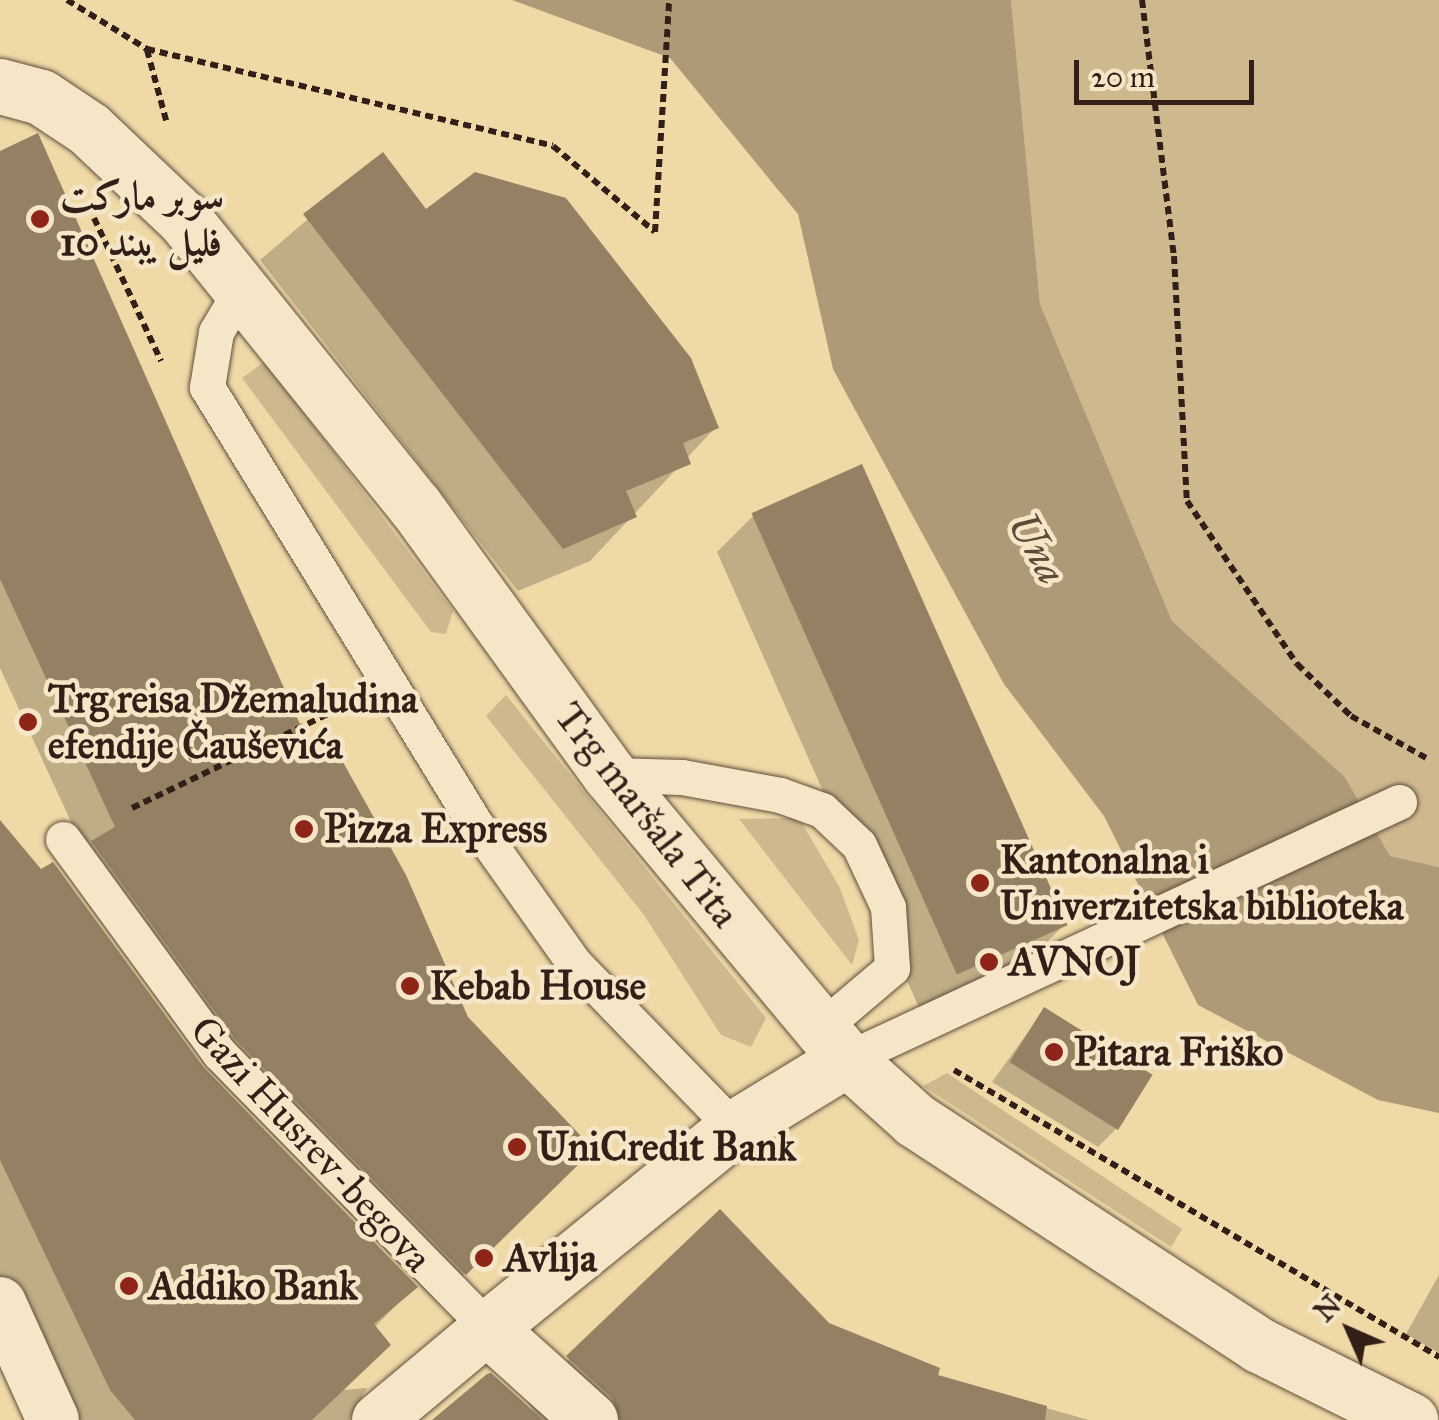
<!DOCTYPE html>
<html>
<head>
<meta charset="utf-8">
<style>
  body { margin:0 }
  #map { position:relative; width:1439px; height:1420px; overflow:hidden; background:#eed9a7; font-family:"IM FELL Great Primer",Amiri,serif }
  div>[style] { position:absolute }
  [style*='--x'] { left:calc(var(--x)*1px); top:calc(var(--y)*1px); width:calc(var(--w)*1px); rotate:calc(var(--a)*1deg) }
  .green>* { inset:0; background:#ceb98f }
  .water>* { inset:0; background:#ae9a76 }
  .shadow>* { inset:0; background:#0003 }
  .building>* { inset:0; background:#948062; transform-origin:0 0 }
  .path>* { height:6px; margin-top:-3px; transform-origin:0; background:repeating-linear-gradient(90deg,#321f18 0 8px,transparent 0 13px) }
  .roads { filter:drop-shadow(0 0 2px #614e3c) drop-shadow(0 0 2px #614e3c) }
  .service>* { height:35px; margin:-17.5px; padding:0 17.5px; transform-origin:17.5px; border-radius:17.5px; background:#f4e6c6 }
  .pedestrian>* { height:52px; margin:-26px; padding:0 26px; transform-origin:26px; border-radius:26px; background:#f4e6c6 }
  .minor>* { height:55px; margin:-27.5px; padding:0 27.5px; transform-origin:27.5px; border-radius:27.5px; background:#f4e6c6 }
  .secondary>* { height:55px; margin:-27.5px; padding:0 27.5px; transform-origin:27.5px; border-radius:27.5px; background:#f4e6c6 }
  .dots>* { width:28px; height:28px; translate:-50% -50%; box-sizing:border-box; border:5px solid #f4e6c6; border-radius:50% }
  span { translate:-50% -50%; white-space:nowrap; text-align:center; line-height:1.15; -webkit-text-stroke:9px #f4e6c6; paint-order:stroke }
  .poi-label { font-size:40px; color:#321f18; font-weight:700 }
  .left { translate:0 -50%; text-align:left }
  .street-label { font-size:40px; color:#321f18 }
  .water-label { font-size:42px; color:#5d4a39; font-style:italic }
  .north { position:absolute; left:1299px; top:1280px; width:100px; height:100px; -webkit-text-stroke:8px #f4e6c6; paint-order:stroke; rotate:315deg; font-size:28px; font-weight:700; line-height:40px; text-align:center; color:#321f18 }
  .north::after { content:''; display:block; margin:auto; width:35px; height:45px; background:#321f18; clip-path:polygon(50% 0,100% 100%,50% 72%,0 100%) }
  .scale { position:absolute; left:1074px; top:60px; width:180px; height:45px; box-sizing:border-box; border:5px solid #321f18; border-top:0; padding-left:12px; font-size:30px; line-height:35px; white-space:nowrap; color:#321f18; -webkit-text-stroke:8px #f4e6c6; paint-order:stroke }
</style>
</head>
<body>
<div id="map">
  <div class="green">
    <i style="clip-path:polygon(1011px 0,1439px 0,1439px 867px,1390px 856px,1345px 777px,1172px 621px,1040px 304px)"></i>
    <i style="clip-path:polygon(265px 361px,453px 611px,446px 634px,431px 632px,242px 378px)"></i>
    <i style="clip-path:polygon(506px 695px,766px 1018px,751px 1047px,721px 1035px,644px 915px,486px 716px)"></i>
    <i style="clip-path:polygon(799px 818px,840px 888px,859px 940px,852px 965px,739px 819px)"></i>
    <i style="clip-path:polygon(947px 1073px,1182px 1229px,1171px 1247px,923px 1086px)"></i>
  </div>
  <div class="water">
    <i style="clip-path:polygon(512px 0,1011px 0,1040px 304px,1172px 621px,1345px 777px,1390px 856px,1439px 867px,1439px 1113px,1378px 1100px,1198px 1005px,1104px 816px,1004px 684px,833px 369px,798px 214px,670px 58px)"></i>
  </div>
  <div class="shadow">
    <i style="clip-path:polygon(0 156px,309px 751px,466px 1018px,581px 1159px,436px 1301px,207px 1068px,64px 871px,84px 850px,0 668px)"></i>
    <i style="clip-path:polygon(382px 156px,426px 213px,716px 427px,590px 561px,518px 591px,260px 260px)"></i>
    <i style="clip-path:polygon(860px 467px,1063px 926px,1028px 961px,920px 1010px,717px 552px,753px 516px)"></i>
    <i style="clip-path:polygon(0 853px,414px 1287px,374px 1328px,343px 1390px,367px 1388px,349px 1420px,63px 1420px,0 1291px)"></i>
    <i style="clip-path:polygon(1044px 1010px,1117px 1128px,1098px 1147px,992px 1082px)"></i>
    <i style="clip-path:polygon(720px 1212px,828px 1325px,935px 1377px,1089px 1420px,432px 1420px,539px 1419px,526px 1400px)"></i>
    <i style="clip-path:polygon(1439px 1275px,1439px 1353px,1406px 1334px)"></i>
  </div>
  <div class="building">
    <i style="clip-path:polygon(38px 133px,311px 749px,339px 755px,406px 875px,468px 1017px,580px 1135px,583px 1160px,466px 1275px,235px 1039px,91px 841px,115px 827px,0 579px,0 151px)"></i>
    <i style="clip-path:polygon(383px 152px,426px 209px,475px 172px,566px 198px,691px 358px,719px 428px,683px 443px,691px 464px,626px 491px,637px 517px,563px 549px,303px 214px)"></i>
    <i style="left:862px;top:464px;width:505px;height:121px;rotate:66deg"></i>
    <i style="clip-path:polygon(0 820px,41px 869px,53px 862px,204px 1068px,418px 1287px,374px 1324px,391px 1345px,312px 1420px,135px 1420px,110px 1390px,0 1160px)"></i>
    <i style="left:1044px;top:1007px;width:128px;height:65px;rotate:32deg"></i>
    <i style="clip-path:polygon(720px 1209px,829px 1323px,940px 1368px,938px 1375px,1047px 1406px,1045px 1420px,620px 1420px,612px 1398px,566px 1356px)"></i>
    <i style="clip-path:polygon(491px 1373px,543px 1420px,432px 1420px,487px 1374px)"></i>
  </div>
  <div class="path">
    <i style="--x:67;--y:0;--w:94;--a:31.5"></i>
    <i style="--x:147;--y:49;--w:417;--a:13.4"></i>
    <i style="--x:553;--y:146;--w:133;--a:40.1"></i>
    <i style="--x:1142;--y:0;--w:258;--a:82.9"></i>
    <i style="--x:1174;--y:256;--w:245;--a:87"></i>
    <i style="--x:1187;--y:501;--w:197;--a:56"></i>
    <i style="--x:1297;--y:664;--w:75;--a:43.9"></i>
    <i style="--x:1351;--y:716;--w:86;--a:29.2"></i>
    <i style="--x:147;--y:50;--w:73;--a:74.8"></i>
    <i style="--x:94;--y:218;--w:158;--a:64.9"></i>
    <i style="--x:655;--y:232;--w:232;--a:-86.5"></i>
    <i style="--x:132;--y:808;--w:238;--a:-25.6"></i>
    <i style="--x:954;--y:1070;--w:564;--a:30.62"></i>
  </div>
  <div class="roads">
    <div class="service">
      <i style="--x:242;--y:288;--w:51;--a:120.6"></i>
      <i style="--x:216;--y:332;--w:56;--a:99.3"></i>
      <i style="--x:207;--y:387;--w:514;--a:58.44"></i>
      <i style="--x:476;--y:825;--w:169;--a:54.6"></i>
      <i style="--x:574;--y:963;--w:230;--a:45.9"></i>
      <i style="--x:610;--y:775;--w:72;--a:1.6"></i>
      <i style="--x:682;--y:777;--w:100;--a:10.4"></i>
      <i style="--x:780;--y:795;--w:45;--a:19.7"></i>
      <i style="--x:822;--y:810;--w:51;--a:43.4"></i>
      <i style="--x:859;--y:845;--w:68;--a:64.9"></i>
      <i style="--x:888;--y:907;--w:61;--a:86.2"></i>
      <i style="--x:892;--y:968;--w:94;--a:139.7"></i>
      <i style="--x:63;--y:839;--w:265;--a:53.9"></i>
      <i style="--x:219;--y:1053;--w:385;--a:45.6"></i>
      <i style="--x:847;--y:1059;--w:609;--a:-24.97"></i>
    </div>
    <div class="pedestrian">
      <i style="--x:0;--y:1303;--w:128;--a:65.6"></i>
      <i style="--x:378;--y:1420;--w:143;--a:-39.9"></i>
    </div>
    <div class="minor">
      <i style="--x:590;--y:1420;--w:137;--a:-138"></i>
      <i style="--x:488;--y:1328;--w:317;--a:-39.1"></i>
      <i style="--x:734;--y:1128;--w:132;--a:-31.4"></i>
    </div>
    <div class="secondary">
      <i style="--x:0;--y:86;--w:42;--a:15"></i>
      <i style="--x:41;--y:97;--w:58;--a:33.7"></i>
      <i style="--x:89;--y:129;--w:131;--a:43.5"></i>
      <i style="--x:184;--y:219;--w:368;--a:51.2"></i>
      <i style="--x:415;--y:506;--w:332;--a:54.1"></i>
      <i style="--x:610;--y:775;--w:370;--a:50.2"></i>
      <i style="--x:847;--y:1059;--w:91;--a:41.9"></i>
      <i style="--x:915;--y:1120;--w:411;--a:33.2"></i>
      <i style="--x:1259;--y:1345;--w:169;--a:26.4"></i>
    </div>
  </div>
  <div class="dots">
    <i style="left:40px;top:219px;background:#8f2418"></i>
    <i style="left:28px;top:722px;background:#8f2418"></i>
    <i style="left:304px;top:829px;background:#8f2418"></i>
    <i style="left:980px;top:883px;background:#8f2418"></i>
    <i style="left:989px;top:962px;background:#8f2418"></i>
    <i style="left:410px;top:986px;background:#8f2418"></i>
    <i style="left:1054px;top:1052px;background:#8f2418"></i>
    <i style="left:517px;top:1147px;background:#8f2418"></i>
    <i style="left:484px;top:1258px;background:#8f2418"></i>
    <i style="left:129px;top:1286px;background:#8f2418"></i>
  </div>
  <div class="poi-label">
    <span class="left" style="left:60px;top:219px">سوبر ماركت<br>10 فليل يبند</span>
    <span class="left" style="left:48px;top:722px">Trg reisa Džemaludina<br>efendije Čauševića</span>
    <span class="left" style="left:324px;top:829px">Pizza Express</span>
    <span class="left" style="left:1000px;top:883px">Kantonalna i<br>Univerzitetska biblioteka</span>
    <span class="left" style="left:1009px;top:962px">AVNOJ</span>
    <span class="left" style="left:430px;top:986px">Kebab House</span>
    <span class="left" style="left:1074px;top:1052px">Pitara Friško</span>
    <span class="left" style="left:537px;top:1147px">UniCredit Bank</span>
    <span class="left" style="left:504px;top:1258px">Avlija</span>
    <span class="left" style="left:149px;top:1286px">Addiko Bank</span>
  </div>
  <div class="street-label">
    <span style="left:647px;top:815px;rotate:52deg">Trg maršala Tita</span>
    <span style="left:311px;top:1144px;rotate:47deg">Gazi Husrev-begova</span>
  </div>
  <div class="water-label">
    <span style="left:1037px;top:548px;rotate:60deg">Una</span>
  </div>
  <div class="north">N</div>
  <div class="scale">20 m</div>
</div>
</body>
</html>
